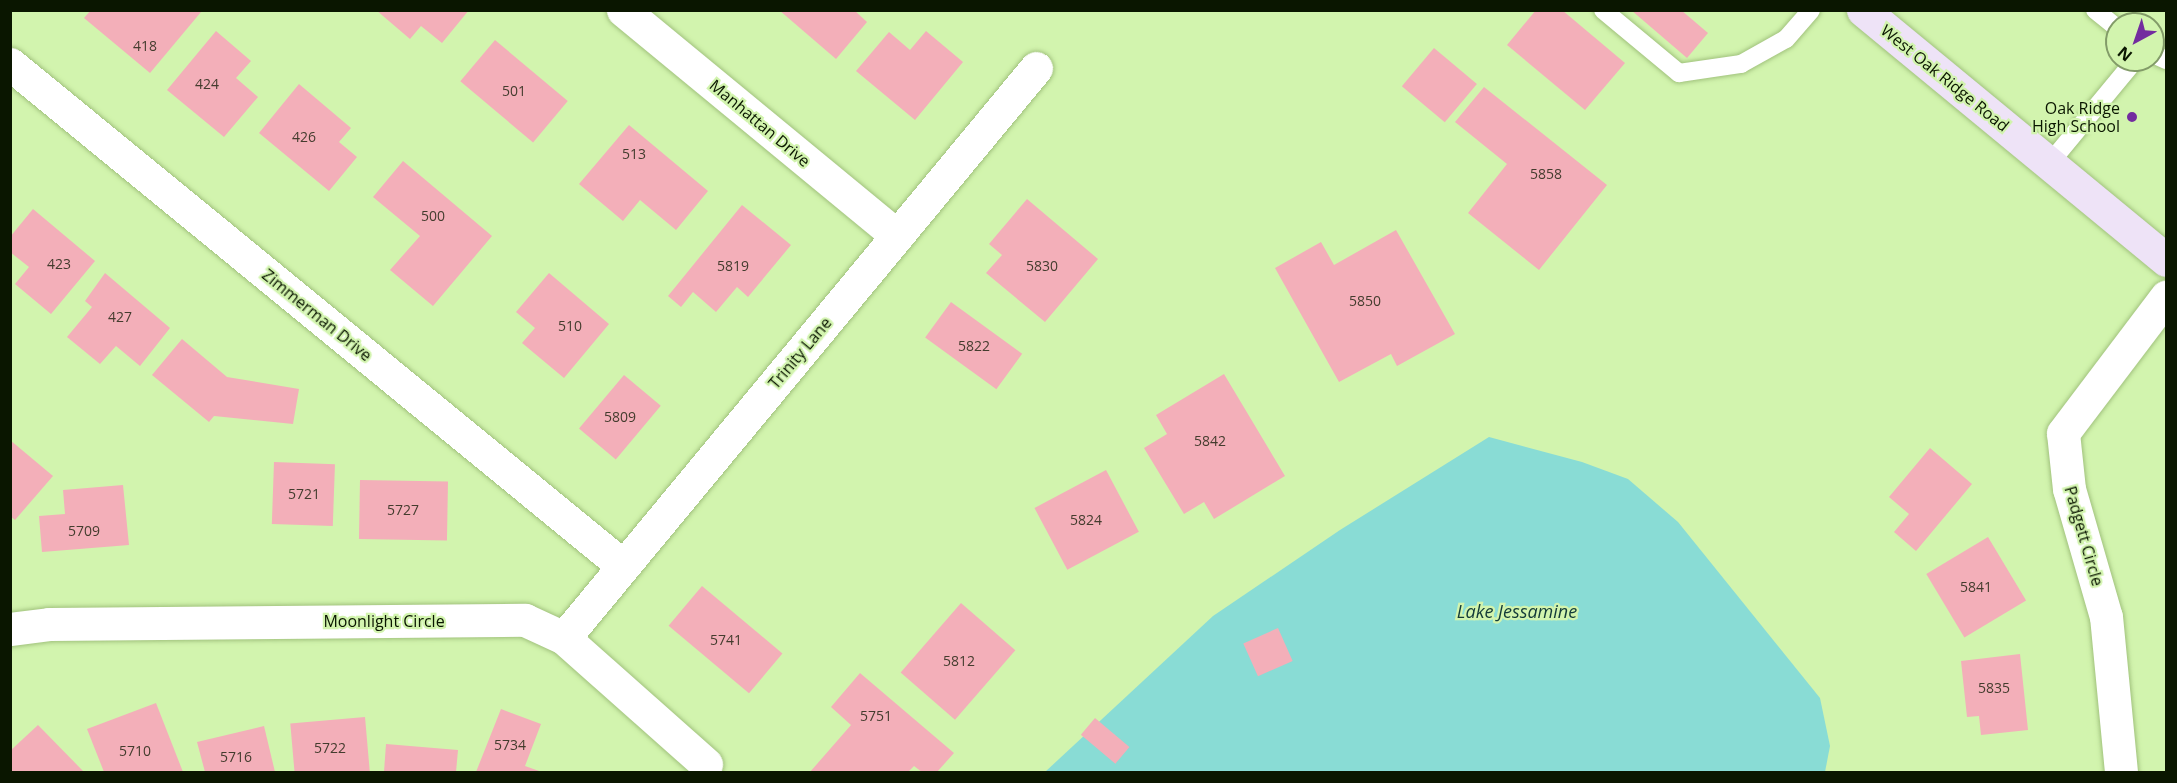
<!DOCTYPE html>
<html>
<head>
<meta charset="utf-8">
<style>
  body { margin:0 }
  #map { position:relative; width:2177px; height:783px; overflow:hidden; background:#d2f4ae; font-family:"Open Sans",sans-serif }
  div>[style] { position:absolute }
  [style*='--x'] { left:calc(var(--x)*1px); top:calc(var(--y)*1px); width:calc(var(--w)*1px); rotate:calc(var(--a)*1deg) }
  .water>* { inset:0; background:#89dcd5 }
  .building>* { inset:0; background:#f3afb9; transform-origin:0 0 }
  .roads { filter:drop-shadow(0 0 2px #a1c27d) drop-shadow(0 0 2px #a1c27d) }
  .service>* { height:18px; margin:-9px; padding:0 9px; transform-origin:9px; border-radius:9px; background:#fff }
  .minor>* { height:33px; margin:-16.5px; padding:0 16.5px; transform-origin:16.5px; border-radius:16.5px; background:#fff }
  .secondary>* { height:33px; margin:-16.5px; padding:0 16.5px; transform-origin:16.5px; border-radius:16.5px; background:#eee3f7 }
  .dots>* { width:16px; height:16px; translate:-50% -50%; box-sizing:border-box; border:3px solid #d2f4ae; border-radius:50% }
  span { translate:-50% -50%; white-space:nowrap; text-align:center; line-height:1.15; -webkit-text-stroke:4.5px #d2f4ae; paint-order:stroke }
  .number-label { font-size:14px; color:#443c2e }
  .number-label span { -webkit-text-stroke-width:0 }
  .street-label { font-size:16px; color:#0a1600 }
  .poi-label { font-size:16px; color:#0a1600 }
  .right { translate:-100% -50%; text-align:right }
  .water-label { font-size:18px; color:#133b39; font-style:italic }
  .frame { position:absolute; inset:0; border:12px solid #0a1600; pointer-events:none }
  .north { position:absolute; left:2105px; top:12px; width:60px; height:60px; box-sizing:border-box; background:#d2f4ae; border:2px solid #829b68; border-radius:50%; rotate:220deg; font-size:16px; font-weight:700; line-height:24px; text-align:center; color:#0a1600 }
  .north::after { content:''; display:block; margin:auto; width:21px; height:27px; background:#732c9f; clip-path:polygon(50% 0,100% 100%,50% 72%,0 100%) }
</style>
</head>
<body>
<div id="map">
  <div class="water">
    <i style="clip-path:polygon(1489px 437px,1582px 462px,1628px 479px,1678px 522px,1820px 698px,1830px 746px,1825px 772px,1045px 772px,1213px 616px,1340px 530px)"></i>
  </div>
  <div class="building">
    <i style="clip-path:polygon(91px 10px,199px 10px,201px 12px,150px 73px,84px 18px)"></i>
    <i style="clip-path:polygon(376px 10px,469px 10px,442px 43px,421px 26px,410px 39px)"></i>
    <i style="clip-path:polygon(779px 10px,854px 10px,867px 22px,836px 59px)"></i>
    <i style="clip-path:polygon(1536px 10px,1562px 10px,1625px 63px,1585px 110px,1507px 45px)"></i>
    <i style="clip-path:polygon(1631px 10px,1681px 10px,1708px 33px,1687px 58px)"></i>
    <i style="clip-path:polygon(216px 31px,251px 61px,236px 78px,258px 97px,224px 137px,167px 90px)"></i>
    <i style="clip-path:polygon(926px 31px,963px 62px,915px 120px,856px 71px,889px 32px,910px 50px)"></i>
    <i style="left:495px;top:40px;width:95px;height:54px;rotate:40deg"></i>
    <i style="left:1434px;top:48px;width:56px;height:50px;rotate:40deg"></i>
    <i style="clip-path:polygon(299px 84px,351px 128px,339px 142px,357px 157px,329px 191px,259px 133px)"></i>
    <i style="clip-path:polygon(1484px 87px,1607px 185px,1539px 270px,1468px 213px,1507px 164px,1455px 122px)"></i>
    <i style="clip-path:polygon(629px 125px,708px 191px,676px 230px,640px 200px,623px 221px,579px 184px)"></i>
    <i style="clip-path:polygon(403px 161px,492px 236px,433px 306px,390px 270px,420px 236px,373px 197px)"></i>
    <i style="clip-path:polygon(1027px 199px,1098px 259px,1045px 322px,986px 273px,1002px 255px,989px 244px)"></i>
    <i style="clip-path:polygon(742px 205px,791px 245px,748px 297px,737px 287px,716px 312px,693px 292px,681px 307px,668px 296px)"></i>
    <i style="clip-path:polygon(33px 209px,95px 261px,51px 314px,15px 284px,29px 267px,10px 252px,10px 237px)"></i>
    <i style="clip-path:polygon(1396px 230px,1455px 334px,1397px 366px,1391px 354px,1339px 382px,1275px 268px,1321px 242px,1334px 265px)"></i>
    <i style="clip-path:polygon(105px 273px,170px 328px,140px 366px,116px 346px,100px 364px,67px 337px,92px 307px,85px 301px)"></i>
    <i style="clip-path:polygon(549px 273px,609px 324px,564px 378px,522px 343px,535px 328px,516px 312px)"></i>
    <i style="left:951px;top:302px;width:88px;height:44px;rotate:36deg"></i>
    <i style="clip-path:polygon(182px 339px,227px 377px,299px 389px,293px 424px,214px 416px,209px 422px,152px 375px)"></i>
    <i style="clip-path:polygon(1224px 374px,1285px 476px,1214px 519px,1204px 502px,1184px 514px,1144px 448px,1167px 434px,1156px 415px)"></i>
    <i style="left:624px;top:375px;width:48px;height:70px;rotate:40deg"></i>
    <i style="clip-path:polygon(10px 440px,53px 476px,15px 520px,10px 516px)"></i>
    <i style="clip-path:polygon(1930px 448px,1972px 484px,1916px 551px,1894px 532px,1909px 514px,1889px 497px)"></i>
    <i style="left:274px;top:462px;width:61px;height:62px;rotate:2deg"></i>
    <i style="left:1106px;top:470px;width:70px;height:81px;rotate:62deg"></i>
    <i style="left:360px;top:480px;width:88px;height:59px;rotate:1deg"></i>
    <i style="clip-path:polygon(123px 485px,129px 545px,42px 552px,39px 516px,65px 514px,63px 490px)"></i>
    <i style="left:1988px;top:537px;width:74px;height:72px;rotate:59deg"></i>
    <i style="left:702px;top:586px;width:105px;height:52px;rotate:40deg"></i>
    <i style="left:961px;top:603px;width:72px;height:92px;rotate:41deg"></i>
    <i style="left:1278px;top:628px;width:36px;height:38px;rotate:66deg"></i>
    <i style="clip-path:polygon(2020px 654px,2028px 730px,1981px 735px,1979px 716px,1967px 717px,1961px 661px)"></i>
    <i style="clip-path:polygon(860px 673px,954px 753px,937px 772px,922px 772px,914px 766px,908px 772px,810px 772px,851px 725px,831px 707px)"></i>
    <i style="clip-path:polygon(156px 703px,183px 772px,104px 772px,87px 729px)"></i>
    <i style="clip-path:polygon(501px 709px,541px 724px,525px 766px,542px 772px,476px 772px)"></i>
    <i style="left:365px;top:717px;width:55px;height:75px;rotate:85deg"></i>
    <i style="left:1095px;top:718px;width:45px;height:22px;rotate:40deg"></i>
    <i style="clip-path:polygon(38px 725px,84px 772px,10px 772px,10px 751px)"></i>
    <i style="clip-path:polygon(264px 726px,275px 772px,205px 772px,197px 742px)"></i>
    <i style="clip-path:polygon(386px 744px,458px 750px,456px 772px,384px 772px)"></i>
  </div>
  <div class="roads">
    <div class="service">
      <i style="--x:1603;--y:10;--w:99;--a:39.7"></i>
      <i style="--x:1679;--y:73;--w:63;--a:-8.3"></i>
      <i style="--x:1741;--y:64;--w:51;--a:-29.1"></i>
      <i style="--x:1786;--y:39;--w:38;--a:-49"></i>
      <i style="--x:2095;--y:10;--w:28;--a:39"></i>
      <i style="--x:2153;--y:54;--w:14;--a:25"></i>
      <i style="--x:2049;--y:164;--w:135;--a:-50.4"></i>
    </div>
    <div class="minor">
      <i style="--x:623;--y:10;--w:355;--a:39.5"></i>
      <i style="--x:10;--y:64;--w:792;--a:39.31"></i>
      <i style="--x:10;--y:629;--w:39;--a:-7"></i>
      <i style="--x:49;--y:624;--w:476;--a:-0.5"></i>
      <i style="--x:525;--y:620;--w:43;--a:24.8"></i>
      <i style="--x:564;--y:638;--w:190;--a:41.6"></i>
      <i style="--x:564;--y:638;--w:740;--a:-50.37"></i>
      <i style="--x:2121;--y:772;--w:156;--a:-95.5"></i>
      <i style="--x:2106;--y:617;--w:133;--a:-106.1"></i>
      <i style="--x:2069;--y:489;--w:56;--a:-96.1"></i>
      <i style="--x:2063;--y:433;--w:171;--a:-52.9"></i>
    </div>
    <div class="secondary">
      <i style="--x:1863;--y:10;--w:393;--a:39.5"></i>
    </div>
  </div>
  <div class="dots">
    <i style="left:2132px;top:117px;background:#732c9f"></i>
  </div>
  <div class="number-label">
    <span style="left:145px;top:46px">418</span>
    <span style="left:207px;top:84px">424</span>
    <span style="left:514px;top:91px">501</span>
    <span style="left:304px;top:137px">426</span>
    <span style="left:634px;top:154px">513</span>
    <span style="left:1546px;top:174px">5858</span>
    <span style="left:433px;top:216px">500</span>
    <span style="left:59px;top:264px">423</span>
    <span style="left:733px;top:266px">5819</span>
    <span style="left:1042px;top:266px">5830</span>
    <span style="left:1365px;top:301px">5850</span>
    <span style="left:120px;top:317px">427</span>
    <span style="left:570px;top:326px">510</span>
    <span style="left:974px;top:346px">5822</span>
    <span style="left:620px;top:417px">5809</span>
    <span style="left:1210px;top:441px">5842</span>
    <span style="left:304px;top:494px">5721</span>
    <span style="left:403px;top:510px">5727</span>
    <span style="left:1086px;top:520px">5824</span>
    <span style="left:84px;top:531px">5709</span>
    <span style="left:1976px;top:587px">5841</span>
    <span style="left:726px;top:640px">5741</span>
    <span style="left:959px;top:661px">5812</span>
    <span style="left:1994px;top:688px">5835</span>
    <span style="left:876px;top:716px">5751</span>
    <span style="left:510px;top:745px">5734</span>
    <span style="left:330px;top:748px">5722</span>
    <span style="left:135px;top:751px">5710</span>
    <span style="left:236px;top:757px">5716</span>
  </div>
  <div class="street-label">
    <span style="left:1945px;top:78px;rotate:39deg">West Oak Ridge Road</span>
    <span style="left:760px;top:123px;rotate:40deg">Manhattan Drive</span>
    <span style="left:317px;top:315px;rotate:39deg">Zimmerman Drive</span>
    <span style="left:800px;top:353px;rotate:-50deg">Trinity Lane</span>
    <span style="left:2084px;top:536px;rotate:74deg">Padgett Circle</span>
    <span style="left:384px;top:621px">Moonlight Circle</span>
  </div>
  <div class="poi-label">
    <span class="right" style="left:2120px;top:117px">Oak Ridge<br>High School</span>
  </div>
  <div class="water-label">
    <span style="left:1517px;top:611px">Lake Jessamine</span>
  </div>
  <div class="frame"></div>
  <div class="north">N</div>
</div>
</body>
</html>
